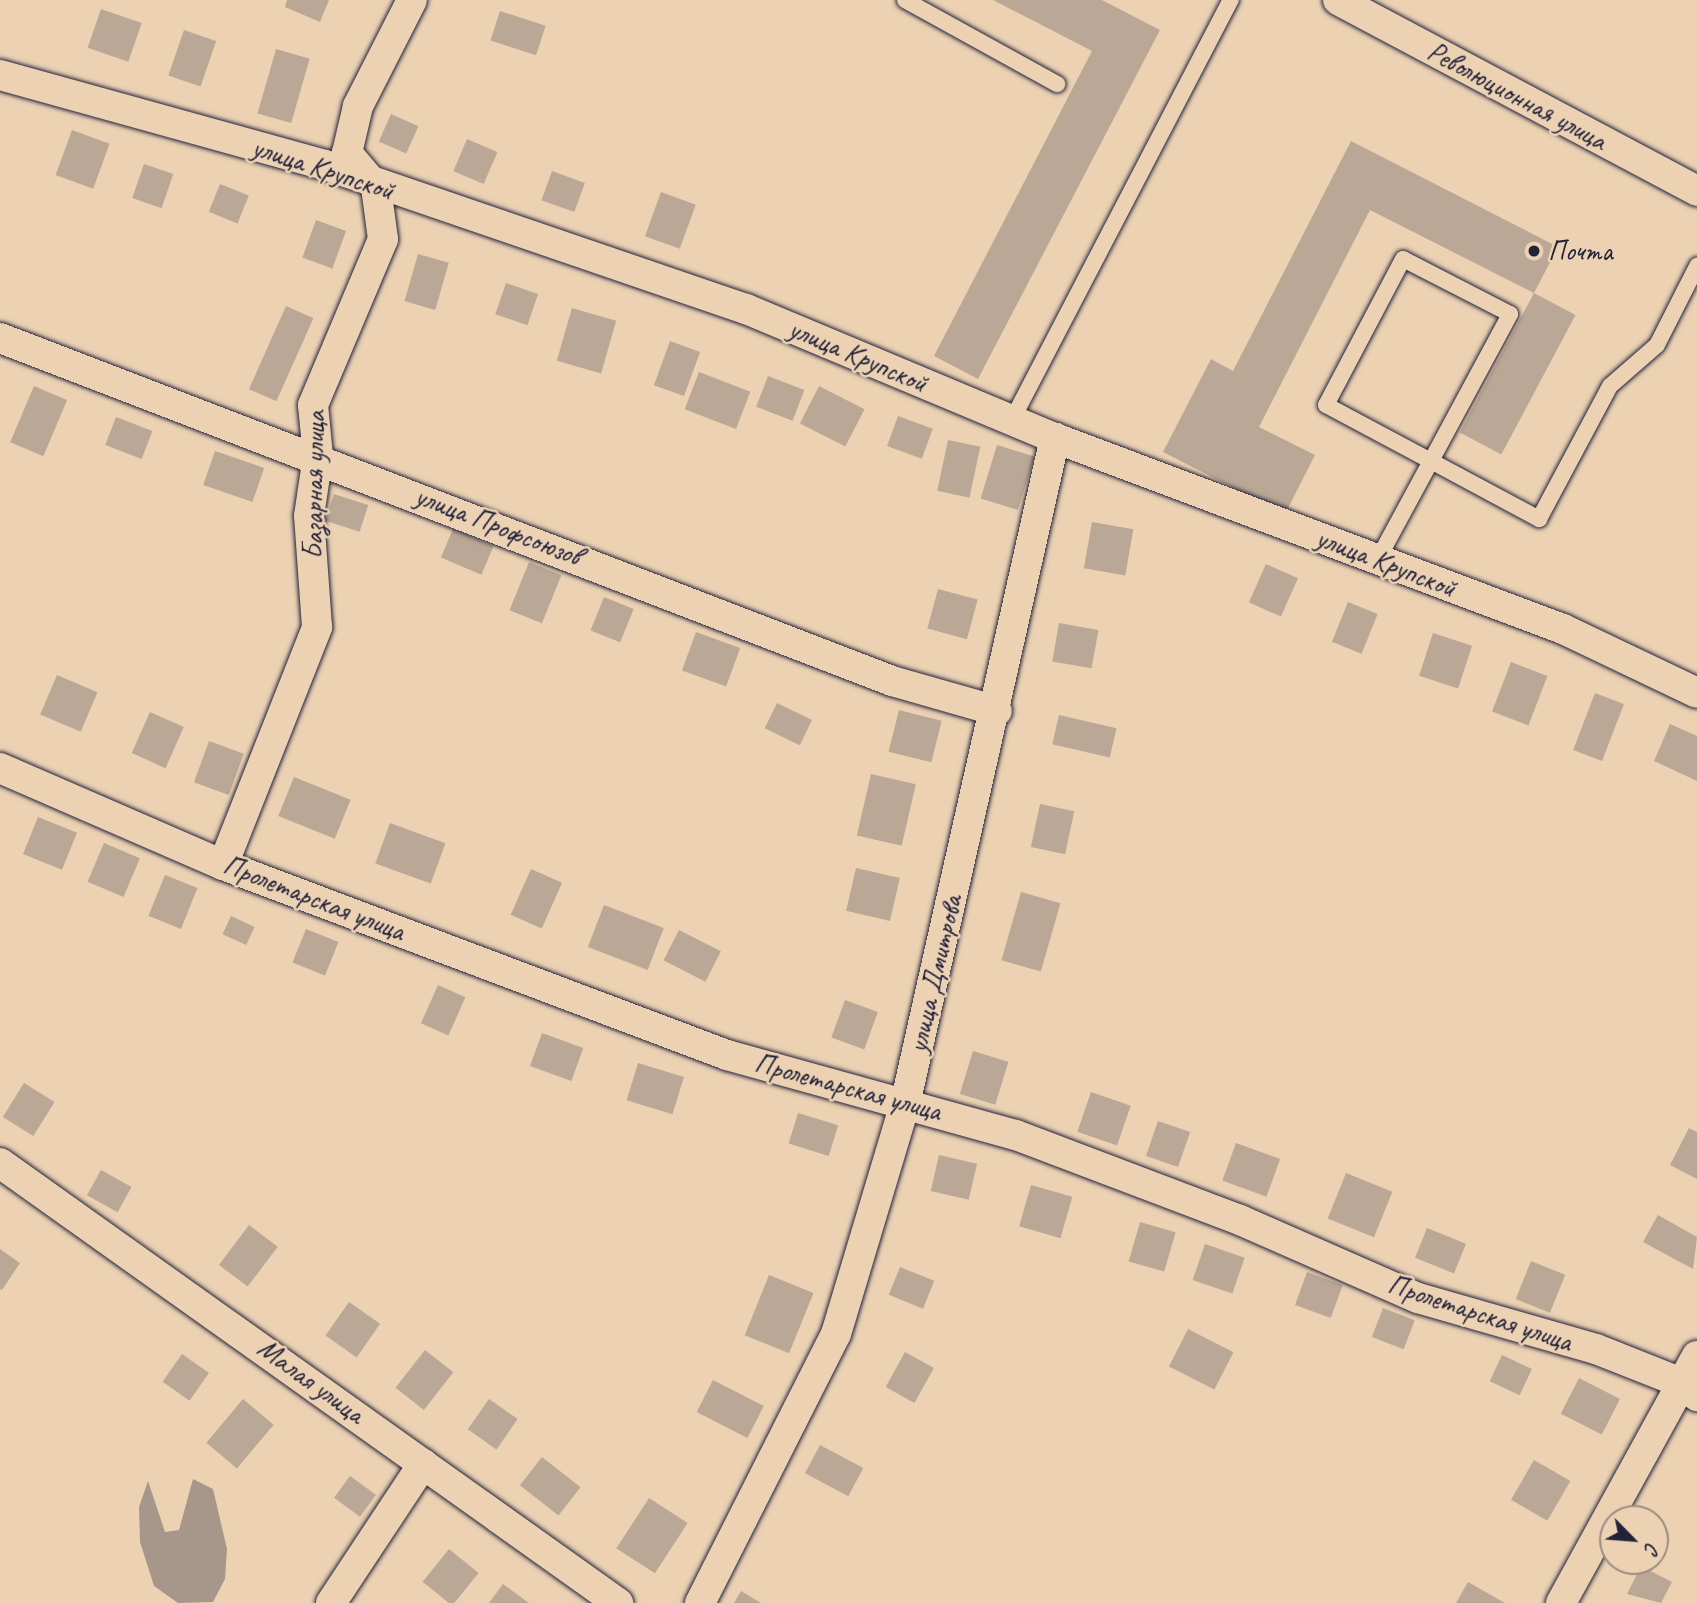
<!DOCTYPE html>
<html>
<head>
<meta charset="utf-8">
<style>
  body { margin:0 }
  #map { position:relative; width:1697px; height:1603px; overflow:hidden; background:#ecd2b3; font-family:Caveat,sans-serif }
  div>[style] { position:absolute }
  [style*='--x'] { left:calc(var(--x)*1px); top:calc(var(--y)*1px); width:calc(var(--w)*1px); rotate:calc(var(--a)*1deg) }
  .water>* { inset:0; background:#a7968a }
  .building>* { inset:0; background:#baa795; transform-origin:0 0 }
  .roads { filter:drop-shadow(0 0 2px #22223b) drop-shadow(0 0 2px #22223b) }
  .service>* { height:16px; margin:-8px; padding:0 8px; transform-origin:8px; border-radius:8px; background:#ecd2b3 }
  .minor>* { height:30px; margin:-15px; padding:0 15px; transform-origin:15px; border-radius:15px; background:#ecd2b3 }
  .dots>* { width:19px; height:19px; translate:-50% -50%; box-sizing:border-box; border:4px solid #ecd2b3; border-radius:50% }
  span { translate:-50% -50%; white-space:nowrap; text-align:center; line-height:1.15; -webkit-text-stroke:5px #ecd2b3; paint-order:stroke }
  .street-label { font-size:28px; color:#22223b }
  .poi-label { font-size:28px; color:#22223b }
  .left { translate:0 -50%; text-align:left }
  .north { position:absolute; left:1599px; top:1505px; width:70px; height:70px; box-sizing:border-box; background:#ecd2b3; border:2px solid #9b8c83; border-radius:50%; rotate:115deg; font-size:19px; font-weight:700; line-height:28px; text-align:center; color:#22223b }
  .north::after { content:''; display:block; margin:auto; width:24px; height:32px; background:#22223b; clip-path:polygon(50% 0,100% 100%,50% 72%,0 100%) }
</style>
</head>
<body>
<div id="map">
  <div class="water">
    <i style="clip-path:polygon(193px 1479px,213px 1489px,227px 1549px,225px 1579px,213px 1602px,178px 1603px,154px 1586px,140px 1542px,139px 1507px,148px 1481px,165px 1532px,179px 1530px)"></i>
  </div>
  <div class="building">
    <i style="clip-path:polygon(287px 0,329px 0,320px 22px,285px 7px)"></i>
    <i style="clip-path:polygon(993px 0,1102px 0,1160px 30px,978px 379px,934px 356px,1092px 51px)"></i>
    <i style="left:101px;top:9px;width:43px;height:41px;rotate:19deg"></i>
    <i style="left:500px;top:11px;width:48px;height:31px;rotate:18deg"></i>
    <i style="left:184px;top:30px;width:34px;height:48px;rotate:19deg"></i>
    <i style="left:276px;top:49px;width:35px;height:67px;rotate:16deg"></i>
    <i style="left:391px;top:114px;width:30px;height:30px;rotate:24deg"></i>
    <i style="left:72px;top:130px;width:40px;height:48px;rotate:20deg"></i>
    <i style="left:467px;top:139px;width:33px;height:35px;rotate:23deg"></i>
    <i style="clip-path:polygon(1351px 141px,1558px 247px,1534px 293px,1370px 210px,1259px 427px,1315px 455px,1285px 514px,1163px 452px,1211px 359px,1233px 371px)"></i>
    <i style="left:144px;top:164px;width:31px;height:36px;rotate:19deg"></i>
    <i style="left:552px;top:171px;width:35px;height:31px;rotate:20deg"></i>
    <i style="left:220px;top:184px;width:31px;height:30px;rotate:22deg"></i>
    <i style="left:661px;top:192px;width:37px;height:47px;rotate:20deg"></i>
    <i style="left:316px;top:220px;width:32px;height:40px;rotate:20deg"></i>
    <i style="left:418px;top:254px;width:32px;height:49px;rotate:16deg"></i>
    <i style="left:506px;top:283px;width:34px;height:33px;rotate:19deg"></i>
    <i style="left:1534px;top:293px;width:47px;height:158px;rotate:28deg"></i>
    <i style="left:286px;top:306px;width:30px;height:91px;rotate:24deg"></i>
    <i style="left:572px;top:308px;width:46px;height:55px;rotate:16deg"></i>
    <i style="left:670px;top:341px;width:32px;height:47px;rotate:20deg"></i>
    <i style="left:699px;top:372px;width:55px;height:40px;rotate:21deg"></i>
    <i style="left:768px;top:376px;width:39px;height:33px;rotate:21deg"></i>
    <i style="left:34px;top:386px;width:36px;height:61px;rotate:23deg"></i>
    <i style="left:819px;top:386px;width:51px;height:42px;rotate:27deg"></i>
    <i style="left:898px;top:416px;width:37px;height:32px;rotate:20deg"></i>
    <i style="left:116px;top:417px;width:39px;height:30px;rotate:21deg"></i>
    <i style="left:948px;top:440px;width:33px;height:52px;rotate:12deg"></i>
    <i style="left:997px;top:445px;width:39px;height:56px;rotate:17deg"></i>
    <i style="left:215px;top:451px;width:52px;height:36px;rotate:19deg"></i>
    <i style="left:334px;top:494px;width:36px;height:28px;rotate:18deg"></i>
    <i style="left:1092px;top:522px;width:42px;height:47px;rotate:10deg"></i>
    <i style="left:453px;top:529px;width:44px;height:31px;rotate:23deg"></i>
    <i style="left:529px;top:562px;width:35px;height:52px;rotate:22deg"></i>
    <i style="left:1266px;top:564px;width:35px;height:42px;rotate:24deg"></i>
    <i style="left:938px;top:589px;width:41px;height:41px;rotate:15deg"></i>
    <i style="left:604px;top:597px;width:32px;height:36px;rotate:22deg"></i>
    <i style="left:1348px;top:602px;width:32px;height:43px;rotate:22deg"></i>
    <i style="left:1059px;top:623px;width:40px;height:39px;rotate:10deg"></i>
    <i style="left:696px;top:632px;width:47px;height:41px;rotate:20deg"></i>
    <i style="left:1433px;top:633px;width:41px;height:45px;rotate:18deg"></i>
    <i style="left:1511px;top:662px;width:39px;height:53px;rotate:21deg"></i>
    <i style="left:57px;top:675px;width:44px;height:43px;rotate:23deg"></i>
    <i style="left:1595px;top:693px;width:31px;height:61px;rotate:21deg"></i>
    <i style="left:777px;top:703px;width:39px;height:28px;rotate:26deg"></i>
    <i style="left:899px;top:710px;width:44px;height:43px;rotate:14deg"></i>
    <i style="left:150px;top:712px;width:37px;height:45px;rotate:24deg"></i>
    <i style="left:1059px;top:715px;width:59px;height:30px;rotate:13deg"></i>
    <i style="clip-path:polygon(1670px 724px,1697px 736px,1697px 781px,1654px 761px)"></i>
    <i style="left:209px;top:741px;width:37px;height:44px;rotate:20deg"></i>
    <i style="left:871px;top:774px;width:46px;height:63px;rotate:13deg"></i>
    <i style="left:294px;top:777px;width:61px;height:42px;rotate:22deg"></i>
    <i style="left:1040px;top:804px;width:35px;height:44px;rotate:12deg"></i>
    <i style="left:38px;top:817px;width:42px;height:40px;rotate:22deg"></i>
    <i style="left:390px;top:823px;width:59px;height:43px;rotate:20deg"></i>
    <i style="left:104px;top:843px;width:39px;height:42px;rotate:23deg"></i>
    <i style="left:856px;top:868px;width:45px;height:44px;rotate:13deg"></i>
    <i style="left:531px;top:869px;width:34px;height:50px;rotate:24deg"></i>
    <i style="left:165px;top:875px;width:35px;height:44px;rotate:22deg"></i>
    <i style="left:1021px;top:892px;width:41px;height:71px;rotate:16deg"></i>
    <i style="left:604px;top:905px;width:64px;height:45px;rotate:21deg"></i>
    <i style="left:231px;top:916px;width:26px;height:20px;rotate:25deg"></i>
    <i style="left:306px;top:929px;width:35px;height:36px;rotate:22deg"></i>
    <i style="left:679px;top:930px;width:47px;height:34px;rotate:27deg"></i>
    <i style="left:438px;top:985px;width:30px;height:42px;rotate:24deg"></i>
    <i style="left:845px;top:1000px;width:35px;height:40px;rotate:20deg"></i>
    <i style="left:542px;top:1033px;width:44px;height:35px;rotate:20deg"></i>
    <i style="left:973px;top:1051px;width:37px;height:45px;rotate:17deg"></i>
    <i style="left:638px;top:1063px;width:48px;height:39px;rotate:17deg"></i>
    <i style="left:24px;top:1083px;width:36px;height:40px;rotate:32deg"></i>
    <i style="left:1091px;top:1092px;width:42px;height:42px;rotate:19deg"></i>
    <i style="left:798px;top:1113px;width:42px;height:32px;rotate:17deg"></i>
    <i style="left:1158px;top:1121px;width:34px;height:37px;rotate:19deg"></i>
    <i style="clip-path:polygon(1689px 1128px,1697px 1132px,1697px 1179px,1670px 1165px)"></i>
    <i style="left:1236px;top:1143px;width:47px;height:40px;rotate:20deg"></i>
    <i style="left:939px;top:1155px;width:39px;height:37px;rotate:13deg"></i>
    <i style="left:101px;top:1170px;width:35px;height:29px;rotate:29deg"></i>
    <i style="left:1346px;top:1173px;width:50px;height:49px;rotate:22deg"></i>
    <i style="left:1031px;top:1185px;width:43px;height:43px;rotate:16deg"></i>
    <i style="clip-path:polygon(1658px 1215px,1697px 1237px,1693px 1269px,1643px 1242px)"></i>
    <i style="left:1140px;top:1222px;width:37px;height:41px;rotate:16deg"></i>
    <i style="left:249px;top:1225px;width:36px;height:50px;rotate:37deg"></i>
    <i style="left:1427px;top:1228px;width:42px;height:32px;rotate:22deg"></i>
    <i style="left:1205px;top:1244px;width:42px;height:38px;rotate:19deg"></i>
    <i style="clip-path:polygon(0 1249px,20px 1263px,2px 1290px,0 1289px)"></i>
    <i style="left:1531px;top:1261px;width:37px;height:41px;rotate:22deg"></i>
    <i style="left:900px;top:1267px;width:37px;height:30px;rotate:22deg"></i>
    <i style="left:1307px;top:1272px;width:38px;height:35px;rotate:20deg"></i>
    <i style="left:769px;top:1275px;width:48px;height:65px;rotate:22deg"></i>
    <i style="left:349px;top:1302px;width:38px;height:41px;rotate:35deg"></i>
    <i style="left:1383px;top:1308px;width:34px;height:31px;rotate:21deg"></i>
    <i style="left:1188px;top:1329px;width:51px;height:42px;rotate:27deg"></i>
    <i style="left:425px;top:1350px;width:36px;height:48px;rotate:38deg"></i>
    <i style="left:905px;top:1352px;width:33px;height:40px;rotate:29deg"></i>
    <i style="left:182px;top:1354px;width:33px;height:34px;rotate:35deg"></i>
    <i style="left:1502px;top:1355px;width:33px;height:29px;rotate:25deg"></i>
    <i style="left:1579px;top:1378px;width:46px;height:40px;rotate:27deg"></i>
    <i style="left:713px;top:1380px;width:57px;height:36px;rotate:27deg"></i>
    <i style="left:243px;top:1399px;width:40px;height:57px;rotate:40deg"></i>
    <i style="left:489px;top:1399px;width:35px;height:37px;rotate:35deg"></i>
    <i style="left:820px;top:1445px;width:49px;height:32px;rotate:28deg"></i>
    <i style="left:542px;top:1457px;width:49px;height:36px;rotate:38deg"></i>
    <i style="left:1534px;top:1460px;width:42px;height:46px;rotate:30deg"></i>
    <i style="left:350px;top:1476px;width:32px;height:27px;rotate:36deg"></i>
    <i style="left:649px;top:1498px;width:46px;height:60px;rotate:33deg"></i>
    <i style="left:449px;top:1549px;width:38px;height:42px;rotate:39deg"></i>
    <i style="clip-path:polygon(1641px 1566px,1672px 1582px,1661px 1603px,1627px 1594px)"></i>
    <i style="clip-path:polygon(1468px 1582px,1505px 1603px,1456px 1603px)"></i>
    <i style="clip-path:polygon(503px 1584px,529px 1603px,489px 1603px)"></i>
    <i style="clip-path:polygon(741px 1591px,761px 1603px,734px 1603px)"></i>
  </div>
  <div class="roads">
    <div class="service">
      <i style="--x:905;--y:0;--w:174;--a:28.9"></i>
      <i style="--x:1012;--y:420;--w:474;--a:-62.5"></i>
      <i style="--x:1378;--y:559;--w:111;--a:-61.6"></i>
      <i style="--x:1431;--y:461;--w:167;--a:-61.7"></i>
      <i style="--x:1510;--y:314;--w:120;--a:-152.8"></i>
      <i style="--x:1403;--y:259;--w:165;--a:117.8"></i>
      <i style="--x:1326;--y:405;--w:119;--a:28.1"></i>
      <i style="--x:1431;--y:461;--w:123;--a:28.2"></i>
      <i style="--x:1539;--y:519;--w:151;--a:-61.9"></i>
      <i style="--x:1610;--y:386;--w:62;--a:-41.1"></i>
      <i style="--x:1657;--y:345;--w:89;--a:-63.1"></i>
    </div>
    <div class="minor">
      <i style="--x:1338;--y:0;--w:407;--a:28"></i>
      <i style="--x:0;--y:75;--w:337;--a:15.5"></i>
      <i style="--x:325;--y:165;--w:445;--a:18.9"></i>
      <i style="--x:746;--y:309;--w:335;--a:22.7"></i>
      <i style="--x:1055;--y:438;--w:543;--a:20.61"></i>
      <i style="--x:1563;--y:629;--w:148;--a:25.5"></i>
      <i style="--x:0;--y:338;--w:956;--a:21.03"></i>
      <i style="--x:892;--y:681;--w:109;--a:15.9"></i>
      <i style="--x:0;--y:768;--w:243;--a:23.5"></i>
      <i style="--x:223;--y:865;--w:539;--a:20.66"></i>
      <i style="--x:727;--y:1055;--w:300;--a:15.5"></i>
      <i style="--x:1016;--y:1135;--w:240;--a:20.8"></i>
      <i style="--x:1240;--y:1220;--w:194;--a:23.7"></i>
      <i style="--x:1418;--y:1298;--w:185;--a:16"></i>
      <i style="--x:1596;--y:1349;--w:92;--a:21.6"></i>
      <i style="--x:1682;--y:1383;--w:20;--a:41"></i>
      <i style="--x:223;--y:865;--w:256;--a:-68.4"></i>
      <i style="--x:317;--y:627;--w:111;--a:-94.1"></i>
      <i style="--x:309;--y:516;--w:61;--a:-81.5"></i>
      <i style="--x:318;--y:456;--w:51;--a:-95.6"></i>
      <i style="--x:313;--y:405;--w:180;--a:-67.1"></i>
      <i style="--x:383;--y:239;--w:52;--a:-97.7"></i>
      <i style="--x:376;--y:187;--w:45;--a:-130.5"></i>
      <i style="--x:347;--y:153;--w:48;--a:-76.8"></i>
      <i style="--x:358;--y:106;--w:119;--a:-63"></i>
      <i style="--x:0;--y:1163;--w:759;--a:35.45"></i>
      <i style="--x:331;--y:1603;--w:167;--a:-56.5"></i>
      <i style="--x:700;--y:1603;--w:301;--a:-63.2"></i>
      <i style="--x:836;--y:1334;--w:244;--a:-73.3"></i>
      <i style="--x:906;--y:1100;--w:679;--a:-77.32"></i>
      <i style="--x:1561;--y:1603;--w:282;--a:-61.2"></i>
    </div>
  </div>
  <div class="dots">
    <i style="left:1534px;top:251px;background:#22223b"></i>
  </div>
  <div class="street-label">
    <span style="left:1517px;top:96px;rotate:28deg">Революционная улица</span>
    <span style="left:323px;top:169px;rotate:18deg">улица Крупской</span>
    <span style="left:858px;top:356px;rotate:23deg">улица Крупской</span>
    <span style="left:314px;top:485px;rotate:-89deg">Базарная улица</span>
    <span style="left:498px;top:526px;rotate:21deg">улица Профсоюзов</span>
    <span style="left:1386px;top:563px;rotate:21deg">улица Крупской</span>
    <span style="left:314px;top:898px;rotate:21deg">Пролетарская улица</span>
    <span style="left:935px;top:974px;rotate:-77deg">улица Дмитрова</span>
    <span style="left:848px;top:1087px;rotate:15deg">Пролетарская улица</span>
    <span style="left:1480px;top:1313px;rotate:18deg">Пролетарская улица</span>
    <span style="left:311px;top:1381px;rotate:36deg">Малая улица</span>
  </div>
  <div class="poi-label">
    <span class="left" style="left:1548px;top:251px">Почта</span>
  </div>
  <div class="north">С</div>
</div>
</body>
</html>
